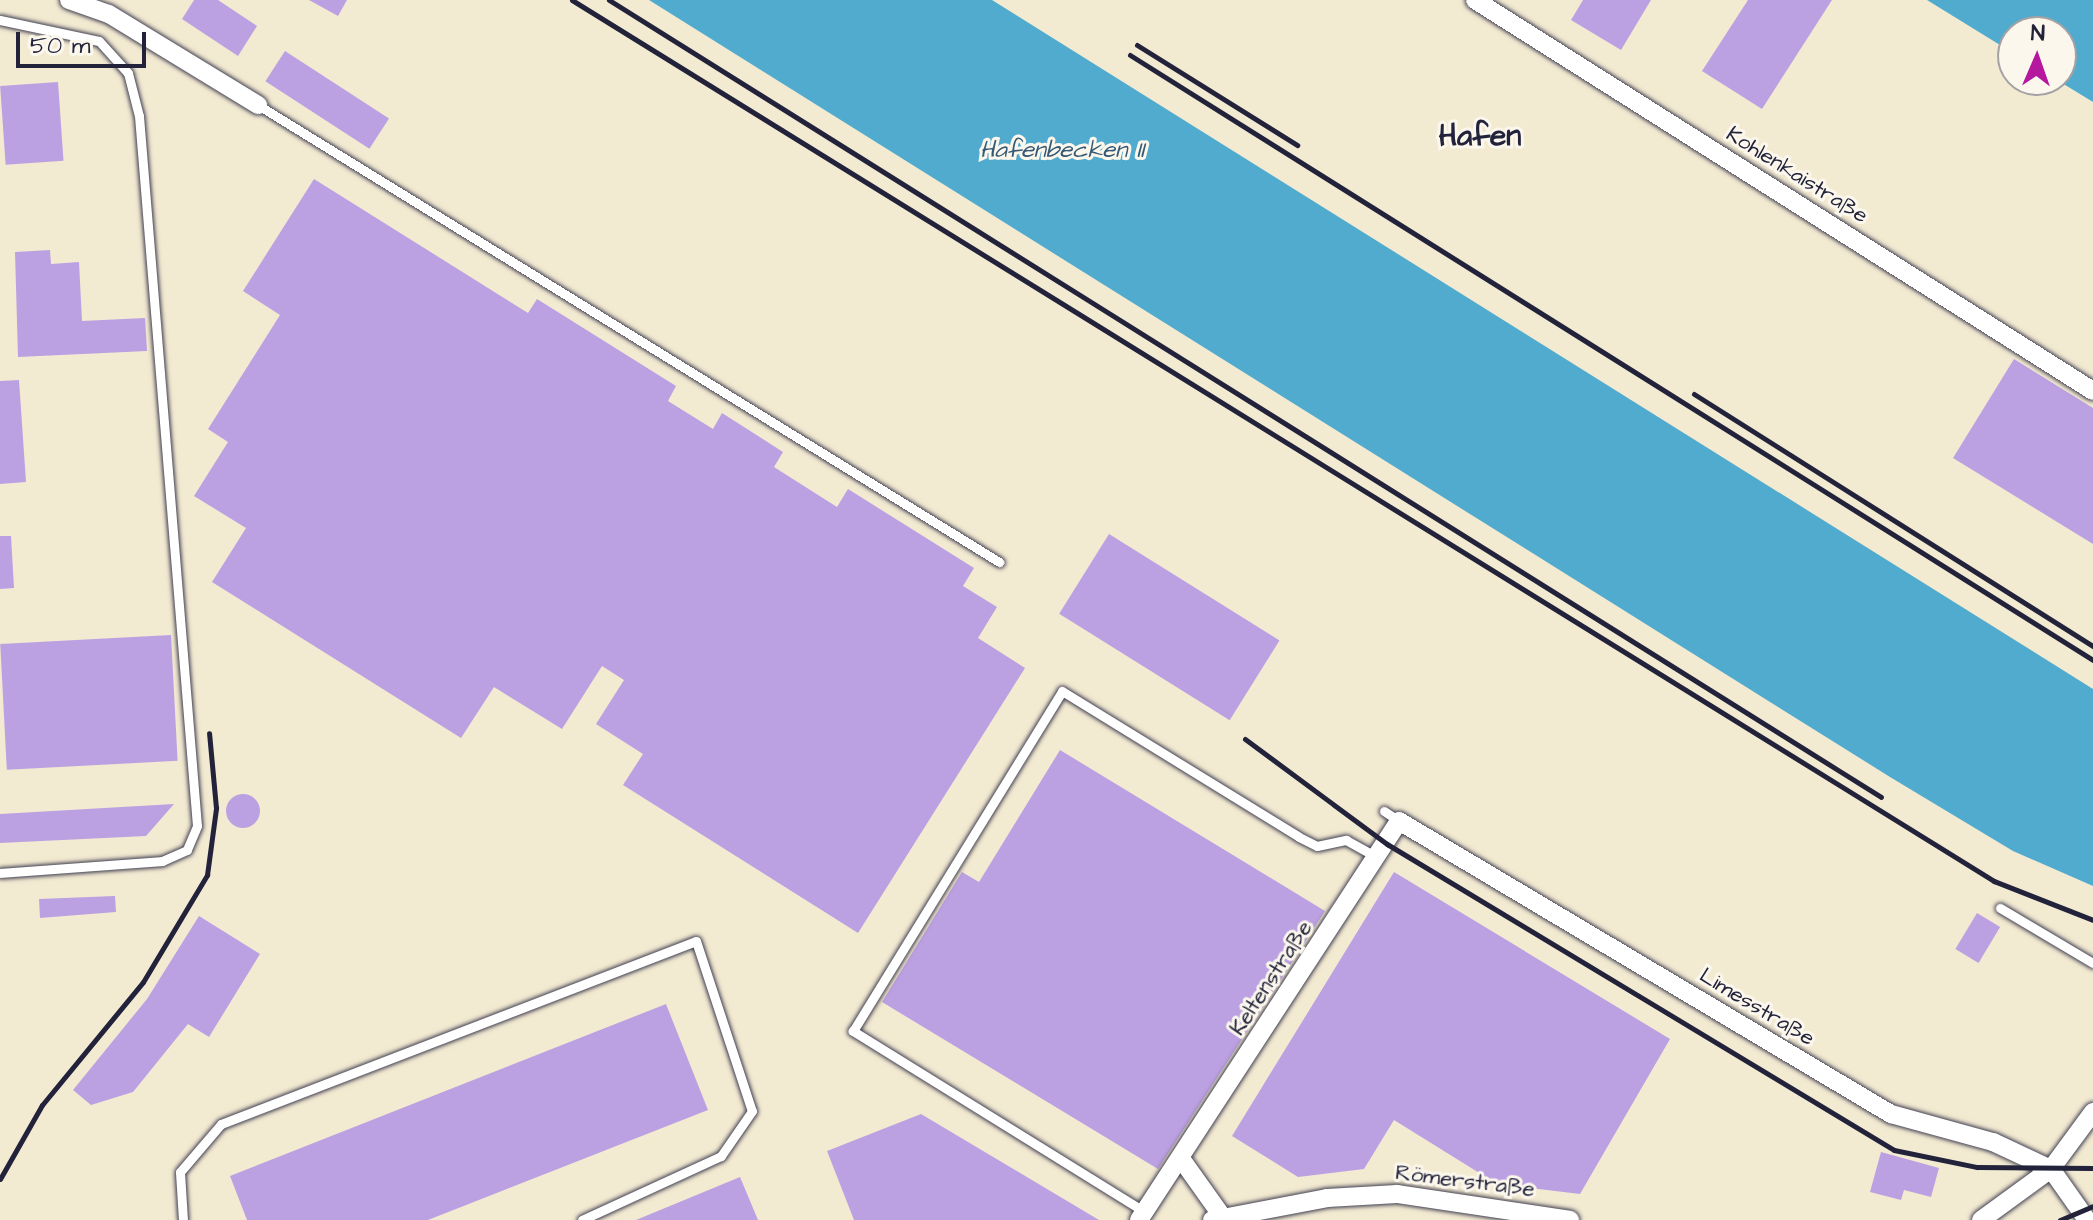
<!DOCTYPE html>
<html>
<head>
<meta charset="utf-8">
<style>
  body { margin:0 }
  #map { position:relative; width:2093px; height:1220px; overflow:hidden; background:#f3ead2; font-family:"Architects Daughter",sans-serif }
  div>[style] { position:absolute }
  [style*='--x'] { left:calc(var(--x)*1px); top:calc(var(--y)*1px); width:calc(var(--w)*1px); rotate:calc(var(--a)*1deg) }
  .water>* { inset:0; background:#51abce }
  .building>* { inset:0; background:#bca1e2; transform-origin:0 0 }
  .round { border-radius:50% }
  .roads { filter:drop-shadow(0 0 2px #414052) drop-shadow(0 0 2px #414052) }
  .service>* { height:9px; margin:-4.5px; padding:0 4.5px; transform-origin:4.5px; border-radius:4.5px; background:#fff }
  .minor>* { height:18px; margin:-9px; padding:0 9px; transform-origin:9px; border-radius:9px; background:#fff }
  .rail>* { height:5px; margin:-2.5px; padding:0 2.5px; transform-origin:2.5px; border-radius:2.5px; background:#22223b }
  span { translate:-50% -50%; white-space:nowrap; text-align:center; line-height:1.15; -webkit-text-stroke:6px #fbf7ec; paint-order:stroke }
  .street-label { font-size:22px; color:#22223b }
  .water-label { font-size:24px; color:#355976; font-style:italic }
  .district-label { font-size:30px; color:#22223b; font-weight:700 }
  .north { position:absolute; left:1997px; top:16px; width:80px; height:80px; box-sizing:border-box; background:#fbf7ec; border:2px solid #a4a2a5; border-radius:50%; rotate:2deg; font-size:22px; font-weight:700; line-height:32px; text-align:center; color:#22223b }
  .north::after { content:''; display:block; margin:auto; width:28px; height:36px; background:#b5179e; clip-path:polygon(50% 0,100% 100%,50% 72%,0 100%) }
  .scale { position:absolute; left:16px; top:32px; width:130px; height:36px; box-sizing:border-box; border:4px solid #22223b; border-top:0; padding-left:10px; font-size:24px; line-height:28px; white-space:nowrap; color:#22223b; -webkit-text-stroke:6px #fbf7ec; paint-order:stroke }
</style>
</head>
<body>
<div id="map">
  <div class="water">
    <i style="clip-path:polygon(649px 0,992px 0,2093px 689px,2093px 886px,2013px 851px,1890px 777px)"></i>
    <i style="clip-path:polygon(1927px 0,2093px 0,2093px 102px,2057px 80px,2061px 32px,2013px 32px,2013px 53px)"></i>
  </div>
  <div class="building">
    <i style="clip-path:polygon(194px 0,218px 0,257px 26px,238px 56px,182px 19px)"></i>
    <i style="clip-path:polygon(309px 0,347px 0,338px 16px)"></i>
    <i style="clip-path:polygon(1583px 0,1651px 0,1621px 50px,1571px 20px)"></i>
    <i style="clip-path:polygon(1748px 0,1832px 0,1762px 109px,1702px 71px)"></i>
    <i style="left:285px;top:51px;width:124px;height:36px;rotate:33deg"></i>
    <i style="left:58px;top:82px;width:79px;height:58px;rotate:86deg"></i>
    <i style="clip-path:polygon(314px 179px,528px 313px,537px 299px,676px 386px,668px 401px,713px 429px,722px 413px,783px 452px,774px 467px,837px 507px,848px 489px,974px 568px,963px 586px,997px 607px,978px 638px,1025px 668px,858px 933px,623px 785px,643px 754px,596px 724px,624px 680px,602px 666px,562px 729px,494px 687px,461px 738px,212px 582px,246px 528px,194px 496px,228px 442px,208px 429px,280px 315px,243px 291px)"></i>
    <i style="clip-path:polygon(50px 250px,51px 264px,79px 262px,82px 321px,145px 318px,147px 351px,18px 357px,15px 252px)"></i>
    <i style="clip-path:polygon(2014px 359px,2093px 408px,2093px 544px,1953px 458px)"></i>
    <i style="clip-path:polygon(19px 380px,26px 482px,0 484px,0 381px)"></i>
    <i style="left:1109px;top:534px;width:201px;height:94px;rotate:32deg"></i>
    <i style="clip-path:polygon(0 536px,11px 536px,14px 588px,0 589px)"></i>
    <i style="left:171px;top:635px;width:126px;height:171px;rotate:87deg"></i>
    <i style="clip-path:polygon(1060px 750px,1325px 911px,1158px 1169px,882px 1002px,962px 872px,979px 882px)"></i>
    <i class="round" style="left:226px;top:794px;width:34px;height:34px"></i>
    <i style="clip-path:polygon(174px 804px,146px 836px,0 843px,0 814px)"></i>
    <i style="clip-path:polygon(1394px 872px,1670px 1039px,1580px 1194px,1497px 1184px,1394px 1120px,1364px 1169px,1298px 1177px,1232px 1136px)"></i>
    <i style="clip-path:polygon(115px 896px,116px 912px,40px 918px,39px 899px)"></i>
    <i style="left:1977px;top:913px;width:27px;height:42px;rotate:31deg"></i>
    <i style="clip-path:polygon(199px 916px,260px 954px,209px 1037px,188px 1024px,133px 1092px,91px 1105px,73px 1090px,147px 999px)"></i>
    <i style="clip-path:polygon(666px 1004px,708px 1110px,428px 1220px,247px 1220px,230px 1176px)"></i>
    <i style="clip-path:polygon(921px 1114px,1099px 1220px,854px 1220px,827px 1151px)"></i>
    <i style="clip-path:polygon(1881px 1152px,1939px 1168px,1931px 1197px,1904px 1190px,1901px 1200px,1870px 1192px)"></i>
    <i style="clip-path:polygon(740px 1177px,758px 1220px,636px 1220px)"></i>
  </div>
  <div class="roads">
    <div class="service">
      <i style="--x:0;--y:20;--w:101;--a:12"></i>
      <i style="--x:99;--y:41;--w:43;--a:47.8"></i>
      <i style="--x:128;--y:73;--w:44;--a:75.7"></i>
      <i style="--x:139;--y:116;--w:712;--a:85.33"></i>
      <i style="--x:197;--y:826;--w:26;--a:113"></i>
      <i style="--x:187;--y:850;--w:27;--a:156"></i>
      <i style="--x:162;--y:861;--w:162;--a:175.8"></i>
      <i style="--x:258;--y:105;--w:871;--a:31.66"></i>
      <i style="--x:1384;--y:811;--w:18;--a:34"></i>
      <i style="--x:2000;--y:908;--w:108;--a:30.6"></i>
      <i style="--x:1145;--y:1212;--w:344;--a:-148.2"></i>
      <i style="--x:853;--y:1031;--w:399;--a:-58.4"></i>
      <i style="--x:1062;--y:691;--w:278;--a:31.6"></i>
      <i style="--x:1299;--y:837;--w:20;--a:27"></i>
      <i style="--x:1317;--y:846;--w:30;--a:-12"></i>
      <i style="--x:1346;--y:840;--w:35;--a:29"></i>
      <i style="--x:183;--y:1220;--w:48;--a:-93.6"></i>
      <i style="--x:180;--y:1172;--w:63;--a:-49.5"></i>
      <i style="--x:221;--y:1124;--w:509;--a:-21.07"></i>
      <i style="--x:696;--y:941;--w:179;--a:71.8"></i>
      <i style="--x:752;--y:1111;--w:55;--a:124.6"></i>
      <i style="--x:721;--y:1156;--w:153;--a:155.3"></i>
    </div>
    <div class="minor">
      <i style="--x:69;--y:0;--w:42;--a:19.3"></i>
      <i style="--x:109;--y:14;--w:175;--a:31.4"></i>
      <i style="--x:1475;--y:0;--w:731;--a:32.32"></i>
      <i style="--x:1182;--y:1160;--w:69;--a:54.5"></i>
      <i style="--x:1139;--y:1220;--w:476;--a:-56.9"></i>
      <i style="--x:1399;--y:821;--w:573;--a:30.78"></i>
      <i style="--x:1891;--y:1114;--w:106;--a:15.4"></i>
      <i style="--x:1993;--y:1142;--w:64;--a:25"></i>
      <i style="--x:2051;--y:1169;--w:62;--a:54.8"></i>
      <i style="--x:1212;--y:1220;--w:117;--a:-10.8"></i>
      <i style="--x:1327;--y:1198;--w:70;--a:-3.3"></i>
      <i style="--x:1397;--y:1194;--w:175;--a:8.5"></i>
      <i style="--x:1981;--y:1220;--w:87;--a:-36.1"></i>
      <i style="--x:2051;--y:1169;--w:71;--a:-53.6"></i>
    </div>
  </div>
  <div class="rail">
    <i style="--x:572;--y:0;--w:1673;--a:31.78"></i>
    <i style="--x:1994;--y:881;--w:106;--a:21.5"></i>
    <i style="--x:609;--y:0;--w:1501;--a:32.07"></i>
    <i style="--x:1137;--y:45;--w:189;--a:32"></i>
    <i style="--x:1130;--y:55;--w:1137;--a:32.14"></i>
    <i style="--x:1694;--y:394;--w:472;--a:32.3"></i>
    <i style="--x:1245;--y:739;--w:177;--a:36.5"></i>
    <i style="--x:1387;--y:844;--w:592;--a:31.11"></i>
    <i style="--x:1894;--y:1150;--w:85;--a:11.6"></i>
    <i style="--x:1977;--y:1167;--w:116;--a:0.5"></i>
    <i style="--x:0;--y:1179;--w:85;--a:-60.4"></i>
    <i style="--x:42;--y:1105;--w:159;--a:-50.6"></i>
    <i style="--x:143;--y:982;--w:125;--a:-59.1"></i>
    <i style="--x:207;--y:875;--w:68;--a:-82.3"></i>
    <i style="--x:216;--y:808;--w:75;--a:-95.3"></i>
    <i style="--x:2060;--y:1220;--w:36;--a:-23"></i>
  </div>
  <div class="street-label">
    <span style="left:1797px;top:175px;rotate:32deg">Kohlenkaistraße</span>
    <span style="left:1271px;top:978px;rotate:-57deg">Keltenstraße</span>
    <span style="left:1757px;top:1007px;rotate:31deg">Limesstraße</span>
    <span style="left:1465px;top:1181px;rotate:7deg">Römerstraße</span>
  </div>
  <div class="water-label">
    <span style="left:1062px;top:151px">Hafenbecken II</span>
  </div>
  <div class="district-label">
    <span style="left:1480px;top:136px">Hafen</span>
  </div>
  <div class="north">N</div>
  <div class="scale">50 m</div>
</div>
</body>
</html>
